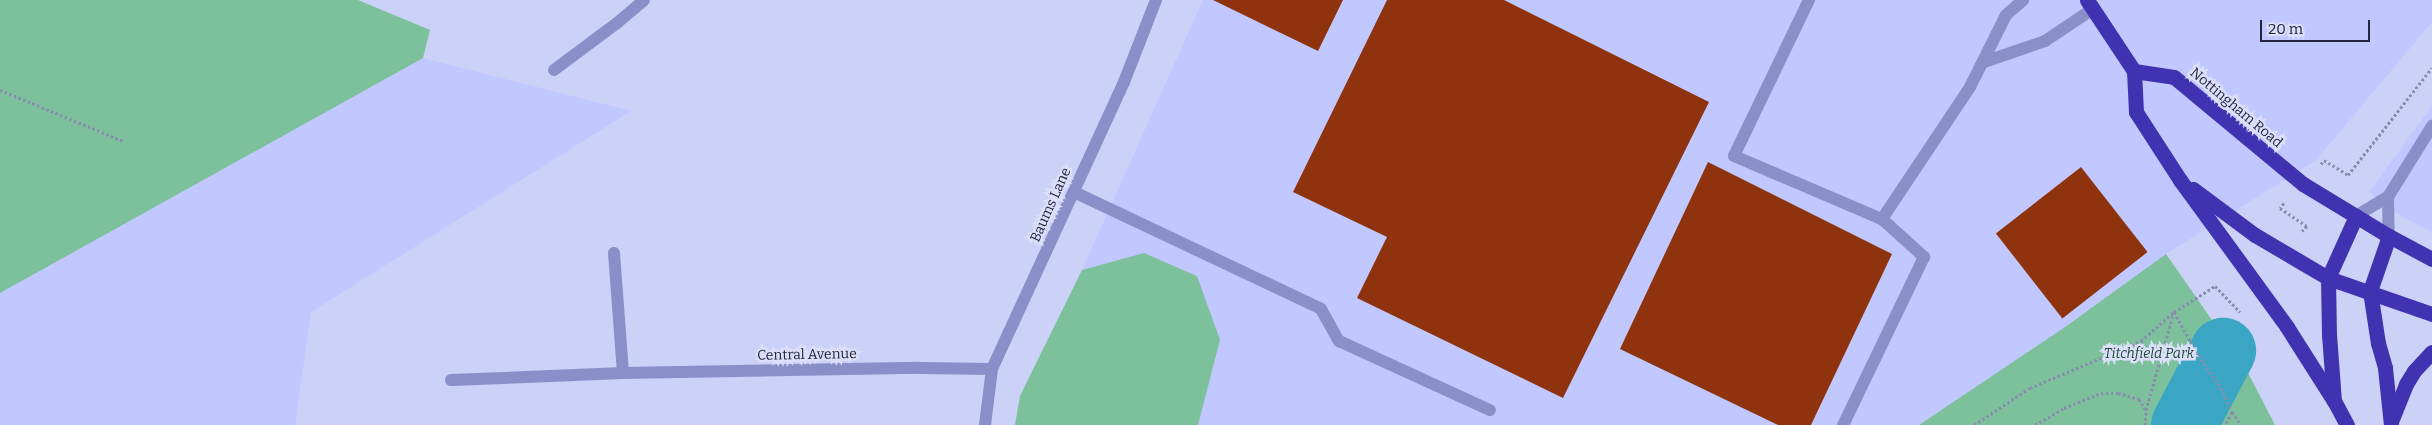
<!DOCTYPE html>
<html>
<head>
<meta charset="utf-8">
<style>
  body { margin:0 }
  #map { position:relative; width:2432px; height:425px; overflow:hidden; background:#ccd1f7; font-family:Bitter,serif }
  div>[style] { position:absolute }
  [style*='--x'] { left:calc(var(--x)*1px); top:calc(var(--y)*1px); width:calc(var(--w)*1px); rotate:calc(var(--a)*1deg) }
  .built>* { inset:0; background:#c1c7ff }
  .green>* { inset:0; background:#7dc09c }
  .river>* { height:66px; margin:-33px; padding:0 33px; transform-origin:33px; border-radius:33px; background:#3aa6c4 }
  .building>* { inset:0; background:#8e330d; transform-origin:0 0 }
  .path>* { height:3px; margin-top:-1.5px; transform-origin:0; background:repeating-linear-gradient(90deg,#898dad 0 2.5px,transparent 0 5px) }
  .lane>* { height:12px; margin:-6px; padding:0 6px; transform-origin:6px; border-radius:6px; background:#8a8fc9 }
  .street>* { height:12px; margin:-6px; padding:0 6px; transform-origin:6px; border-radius:6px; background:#8a8fc9 }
  .highway>* { height:15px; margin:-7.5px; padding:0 7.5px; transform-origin:7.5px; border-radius:7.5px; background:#4132b1 }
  span { translate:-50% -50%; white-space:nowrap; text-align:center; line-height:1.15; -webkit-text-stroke:5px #dcdff9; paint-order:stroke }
  .street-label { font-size:14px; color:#24253d }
  .park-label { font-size:14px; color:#1e4d36; font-style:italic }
  .scale { position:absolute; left:2260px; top:20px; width:110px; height:22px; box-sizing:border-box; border:2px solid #24253d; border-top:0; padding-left:6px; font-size:15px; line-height:18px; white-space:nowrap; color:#24253d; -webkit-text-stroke:4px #dcdff9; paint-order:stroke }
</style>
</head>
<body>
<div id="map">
  <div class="built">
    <i style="clip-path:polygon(1203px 0,2432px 0,2432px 22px,2316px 160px,2166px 254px,2065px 327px,1919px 425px,1198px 425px,1220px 340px,1144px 253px,1082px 270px)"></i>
    <i style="clip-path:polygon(423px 58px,631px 111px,311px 312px,295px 425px,0 425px,0 293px)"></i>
    <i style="clip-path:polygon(2432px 106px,2432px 232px,2398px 214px,2369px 192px)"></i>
  </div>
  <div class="green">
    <i style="clip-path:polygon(0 0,358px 0,430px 30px,423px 58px,0 293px)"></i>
    <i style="clip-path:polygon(1144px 253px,1197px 276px,1220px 340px,1198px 425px,1015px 425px,1020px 396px,1082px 270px)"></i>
    <i style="clip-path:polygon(2166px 254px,2246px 369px,2275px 425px,1919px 425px,2065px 327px)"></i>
  </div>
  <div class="river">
    <i style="--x:2184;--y:425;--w:84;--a:-62.2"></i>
  </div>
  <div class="building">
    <i style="clip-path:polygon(1213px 0,1343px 0,1318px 51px)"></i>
    <i style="clip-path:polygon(1387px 0,1504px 0,1709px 102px,1563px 398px,1357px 298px,1387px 237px,1293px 192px)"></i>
    <i style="clip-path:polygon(1708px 162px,1892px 254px,1811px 425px,1778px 425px,1620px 349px)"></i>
    <i style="left:2081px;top:167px;width:108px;height:108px;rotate:52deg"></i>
  </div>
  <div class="path">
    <i style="--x:0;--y:90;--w:133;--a:22.5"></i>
    <i style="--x:2321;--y:164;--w:5;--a:-53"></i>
    <i style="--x:2324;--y:160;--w:28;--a:32"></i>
    <i style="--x:2348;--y:175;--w:136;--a:-51.9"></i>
    <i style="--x:2284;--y:203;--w:6;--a:129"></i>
    <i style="--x:2280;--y:208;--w:32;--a:34"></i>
    <i style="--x:2307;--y:226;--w:7;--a:135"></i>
    <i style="--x:2174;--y:312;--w:49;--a:60.8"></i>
    <i style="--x:2198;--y:355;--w:40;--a:55.1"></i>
    <i style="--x:2221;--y:388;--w:26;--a:65"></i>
    <i style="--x:2232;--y:412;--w:15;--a:118"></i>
    <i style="--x:2232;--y:412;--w:16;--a:55"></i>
    <i style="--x:1974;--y:425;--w:67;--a:-33.5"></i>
    <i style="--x:2030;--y:388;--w:121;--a:-22.9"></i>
    <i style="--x:2141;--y:341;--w:44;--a:-41.3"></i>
    <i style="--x:2174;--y:312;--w:49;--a:-32.4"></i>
    <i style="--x:2215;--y:286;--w:36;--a:46"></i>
    <i style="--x:2035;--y:425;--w:34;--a:-30"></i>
    <i style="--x:2064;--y:408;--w:40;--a:-22"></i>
    <i style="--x:2101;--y:393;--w:17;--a:0"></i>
    <i style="--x:2118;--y:393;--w:22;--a:16"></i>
    <i style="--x:2139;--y:399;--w:13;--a:58"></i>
    <i style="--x:2145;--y:425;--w:15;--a:-86"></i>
    <i style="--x:2146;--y:410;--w:102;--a:-74.1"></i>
  </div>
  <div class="lane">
    <i style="--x:1809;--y:0;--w:173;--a:115.7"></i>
    <i style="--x:1734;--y:156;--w:161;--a:23.1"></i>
    <i style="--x:1882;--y:219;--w:57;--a:42.1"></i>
    <i style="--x:1924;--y:257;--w:187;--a:115.7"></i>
    <i style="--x:1984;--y:62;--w:65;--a:-19"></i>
    <i style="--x:2045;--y:41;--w:58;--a:-33.7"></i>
    <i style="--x:554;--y:70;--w:79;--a:-36.7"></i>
    <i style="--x:617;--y:23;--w:35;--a:-40"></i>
    <i style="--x:1074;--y:192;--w:273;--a:25.3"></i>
    <i style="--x:1321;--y:309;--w:37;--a:61"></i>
    <i style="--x:1339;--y:341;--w:166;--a:24.6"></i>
    <i style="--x:2388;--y:197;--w:39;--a:89"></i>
    <i style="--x:2356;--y:216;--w:37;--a:-31"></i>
    <i style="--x:2388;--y:197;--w:84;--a:-58.2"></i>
    <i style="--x:1882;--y:219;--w:159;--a:-56.3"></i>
    <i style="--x:1970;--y:87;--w:80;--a:-63.4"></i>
    <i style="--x:2006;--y:15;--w:23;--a:-41"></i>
  </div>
  <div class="street">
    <i style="--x:614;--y:253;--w:120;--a:85.7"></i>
    <i style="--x:451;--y:380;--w:172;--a:-2.3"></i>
    <i style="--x:623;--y:373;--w:296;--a:-1"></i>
    <i style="--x:919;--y:368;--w:73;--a:0.8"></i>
    <i style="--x:985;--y:425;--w:56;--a:-82.9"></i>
    <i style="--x:992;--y:369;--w:316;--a:-65.3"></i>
    <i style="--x:1124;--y:82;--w:88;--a:-68.7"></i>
  </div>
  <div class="highway">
    <i style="--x:2087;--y:0;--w:85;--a:56.5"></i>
    <i style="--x:2134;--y:71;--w:40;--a:8.5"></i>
    <i style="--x:2174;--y:77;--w:168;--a:39.7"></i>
    <i style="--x:2303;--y:184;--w:100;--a:31.2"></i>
    <i style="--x:2389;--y:236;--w:49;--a:28.1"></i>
    <i style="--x:2134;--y:71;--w:41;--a:87.2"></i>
    <i style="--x:2136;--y:112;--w:81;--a:57.1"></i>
    <i style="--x:2180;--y:180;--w:182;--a:53.9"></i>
    <i style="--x:2287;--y:327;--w:88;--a:57.6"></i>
    <i style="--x:2193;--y:189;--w:77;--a:36.6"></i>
    <i style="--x:2255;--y:235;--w:85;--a:30.5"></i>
    <i style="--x:2328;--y:278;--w:110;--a:19.1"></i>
    <i style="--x:2389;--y:236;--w:58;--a:109.1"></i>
    <i style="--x:2370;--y:291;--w:53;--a:81.3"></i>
    <i style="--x:2378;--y:343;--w:26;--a:74"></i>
    <i style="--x:2385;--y:368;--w:57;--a:84"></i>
    <i style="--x:2392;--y:419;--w:38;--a:-68"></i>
    <i style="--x:2406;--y:384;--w:15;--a:-58"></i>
    <i style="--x:2414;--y:371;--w:26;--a:-47"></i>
    <i style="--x:2347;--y:425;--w:27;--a:-118"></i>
    <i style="--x:2334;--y:401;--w:66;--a:-94.3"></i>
    <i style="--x:2329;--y:335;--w:57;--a:-91"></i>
    <i style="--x:2328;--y:278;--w:68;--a:-65.7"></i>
  </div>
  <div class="street-label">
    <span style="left:2236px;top:108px;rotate:40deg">Nottingham Road</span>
    <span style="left:1051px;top:205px;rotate:-66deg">Baums Lane</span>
    <span style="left:807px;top:355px;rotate:-1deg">Central Avenue</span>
  </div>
  <div class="park-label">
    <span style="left:2149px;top:354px">Titchfield Park</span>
  </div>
  <div class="scale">20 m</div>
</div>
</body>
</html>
